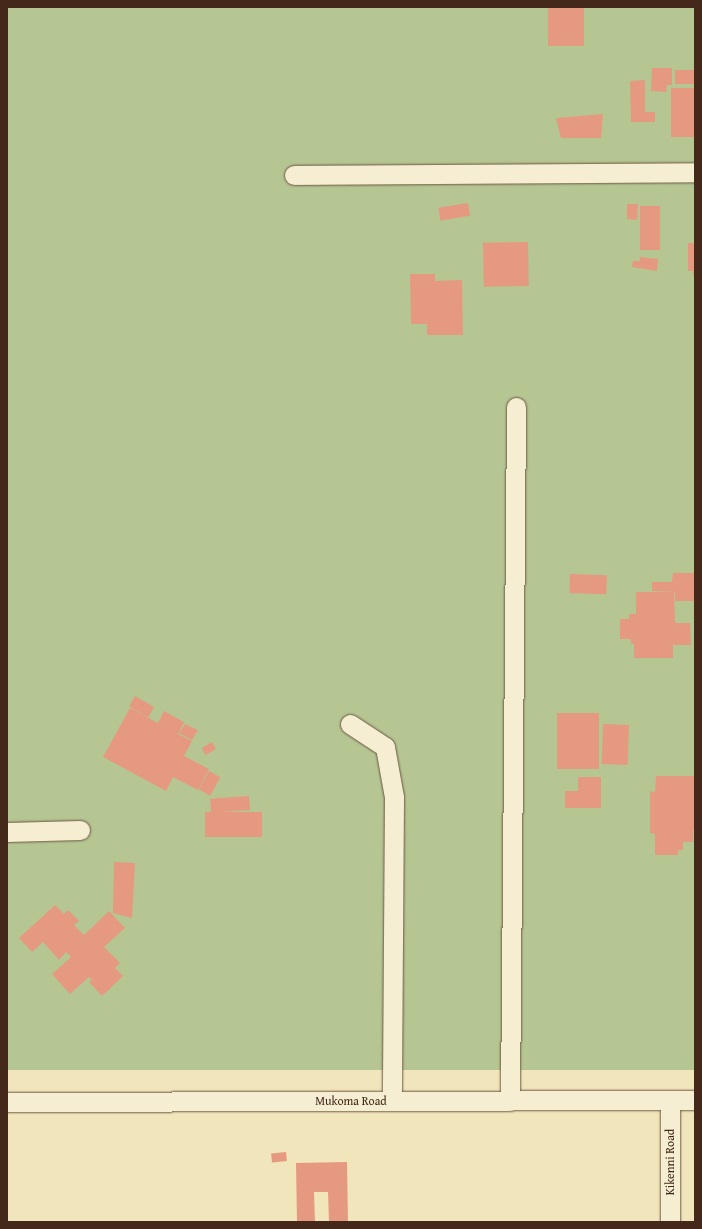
<!DOCTYPE html>
<html>
<head>
<meta charset="utf-8">
<style>
  body { margin:0 }
  #map { position:relative; width:702px; height:1229px; overflow:hidden; background:#f0e5bb; font-family:"Gentium Book Plus",serif }
  div>[style] { position:absolute }
  [style*='--x'] { left:calc(var(--x)*1px); top:calc(var(--y)*1px); width:calc(var(--w)*1px); rotate:calc(var(--a)*1deg) }
  .green>* { inset:0; background:#b5c693; transform-origin:0 0 }
  .building>* { inset:0; background:#e69981; transform-origin:0 0 }
  .roads { filter:drop-shadow(0 0 1px #6f5742) drop-shadow(0 0 1px #6f5742) }
  .street>* { height:19px; margin:-9.5px; padding:0 9.5px; transform-origin:9.5px; border-radius:9.5px; background:#f5eed3 }
  span { translate:-50% -50%; white-space:nowrap; text-align:center; line-height:1.15; -webkit-text-stroke:3px #f5eed3; paint-order:stroke }
  .street-label { font-size:12px; color:#442819 }
  .frame { position:absolute; inset:0; border:8px solid #442819; pointer-events:none }
</style>
</head>
<body>
<div id="map">
  <div class="green">
    <i style="left:7px;top:7px;width:688px;height:1063px"></i>
  </div>
  <div class="building">
    <i style="left:548px;top:7px;width:36px;height:39px"></i>
    <i style="clip-path:polygon(652px 68px,672px 68px,672px 85px,667px 85px,666px 92px,651px 91px)"></i>
    <i style="left:695px;top:70px;width:14px;height:20px;rotate:90deg"></i>
    <i style="clip-path:polygon(645px 80px,645px 112px,655px 112px,655px 122px,631px 122px,630px 81px)"></i>
    <i style="left:695px;top:88px;width:49px;height:24px;rotate:90deg"></i>
    <i style="clip-path:polygon(603px 114px,601px 138px,561px 138px,556px 118px)"></i>
    <i style="left:468px;top:203px;width:13px;height:30px;rotate:81deg"></i>
    <i style="clip-path:polygon(627px 204px,638px 204px,637px 220px,627px 219px)"></i>
    <i style="left:640px;top:206px;width:20px;height:44px"></i>
    <i style="left:528px;top:242px;width:44px;height:45px;rotate:89deg"></i>
    <i style="clip-path:polygon(688px 243px,695px 243px,695px 275px,693px 275px,693px 271px,688px 271px)"></i>
    <i style="clip-path:polygon(640px 257px,658px 259px,657px 271px,632px 267px,633px 261px,640px 261px)"></i>
    <i style="clip-path:polygon(410px 274px,435px 274px,435px 281px,462px 280px,463px 335px,427px 335px,427px 324px,411px 324px)"></i>
    <i style="clip-path:polygon(673px 573px,695px 573px,695px 601px,675px 601px,675px 592px,652px 591px,652px 582px,672px 582px)"></i>
    <i style="left:570px;top:574px;width:37px;height:19px;rotate:2deg"></i>
    <i style="clip-path:polygon(636px 592px,674px 592px,675px 623px,690px 623px,691px 645px,673px 645px,673px 658px,634px 658px,634px 644px,631px 644px,631px 639px,620px 639px,620px 619px,629px 619px,629px 614px,636px 614px)"></i>
    <i style="left:135px;top:696px;width:22px;height:12px;rotate:30deg"></i>
    <i style="clip-path:polygon(130px 708px,158px 723px,164px 711px,184px 722px,178px 734px,192px 741px,184px 756px,209px 769px,198px 790px,173px 777px,166px 791px,103px 757px)"></i>
    <i style="left:557px;top:713px;width:42px;height:56px"></i>
    <i style="clip-path:polygon(185px 724px,198px 730px,192px 740px,179px 733px)"></i>
    <i style="left:603px;top:724px;width:26px;height:40px;rotate:2deg"></i>
    <i style="left:212px;top:742px;width:8px;height:12px;rotate:60deg"></i>
    <i style="left:209px;top:771px;width:13px;height:21px;rotate:29deg"></i>
    <i style="clip-path:polygon(656px 776px,695px 776px,695px 830px,693px 830px,693px 842px,683px 842px,683px 850px,678px 850px,678px 855px,655px 855px,655px 834px,650px 833px,650px 791px,655px 792px)"></i>
    <i style="clip-path:polygon(578px 777px,601px 777px,601px 808px,565px 808px,565px 791px,578px 791px)"></i>
    <i style="left:249px;top:796px;width:14px;height:39px;rotate:86deg"></i>
    <i style="left:262px;top:812px;width:25px;height:57px;rotate:90deg"></i>
    <i style="clip-path:polygon(114px 862px,135px 863px,132px 918px,113px 913px)"></i>
    <i style="clip-path:polygon(55px 905px,64px 914px,68px 910px,79px 921px,74px 925px,84px 935px,109px 911px,125px 928px,104px 947px,120px 963px,115px 968px,123px 976px,102px 996px,89px 982px,92px 980px,89px 977px,70px 994px,52px 974px,71px 957px,66px 952px,59px 960px,43px 942px,32px 952px,19px 938px)"></i>
    <i style="left:286px;top:1152px;width:9px;height:15px;rotate:84deg"></i>
    <i style="clip-path:polygon(347px 1162px,348px 1222px,329px 1222px,328px 1192px,314px 1192px,315px 1222px,297px 1222px,296px 1163px)"></i>
  </div>
  <div class="roads">
    <div class="street">
      <i style="--x:294;--y:175;--w:401;--a:-0.4"></i>
      <i style="--x:350;--y:724;--w:42;--a:33.3"></i>
      <i style="--x:385;--y:747;--w:51;--a:79.8"></i>
      <i style="--x:394;--y:797;--w:304;--a:90.4"></i>
      <i style="--x:7;--y:832;--w:73;--a:-1.6"></i>
      <i style="--x:510;--y:1101;--w:694;--a:-89.5"></i>
      <i style="--x:7;--y:1102;--w:688;--a:-0.17"></i>
      <i style="--x:670;--y:1222;--w:121;--a:-90"></i>
    </div>
  </div>
  <div class="street-label">
    <span style="left:351px;top:1101px">Mukoma Road</span>
    <span style="left:670px;top:1162px;rotate:-90deg">Kikenni Road</span>
  </div>
  <div class="frame"></div>
</div>
</body>
</html>
